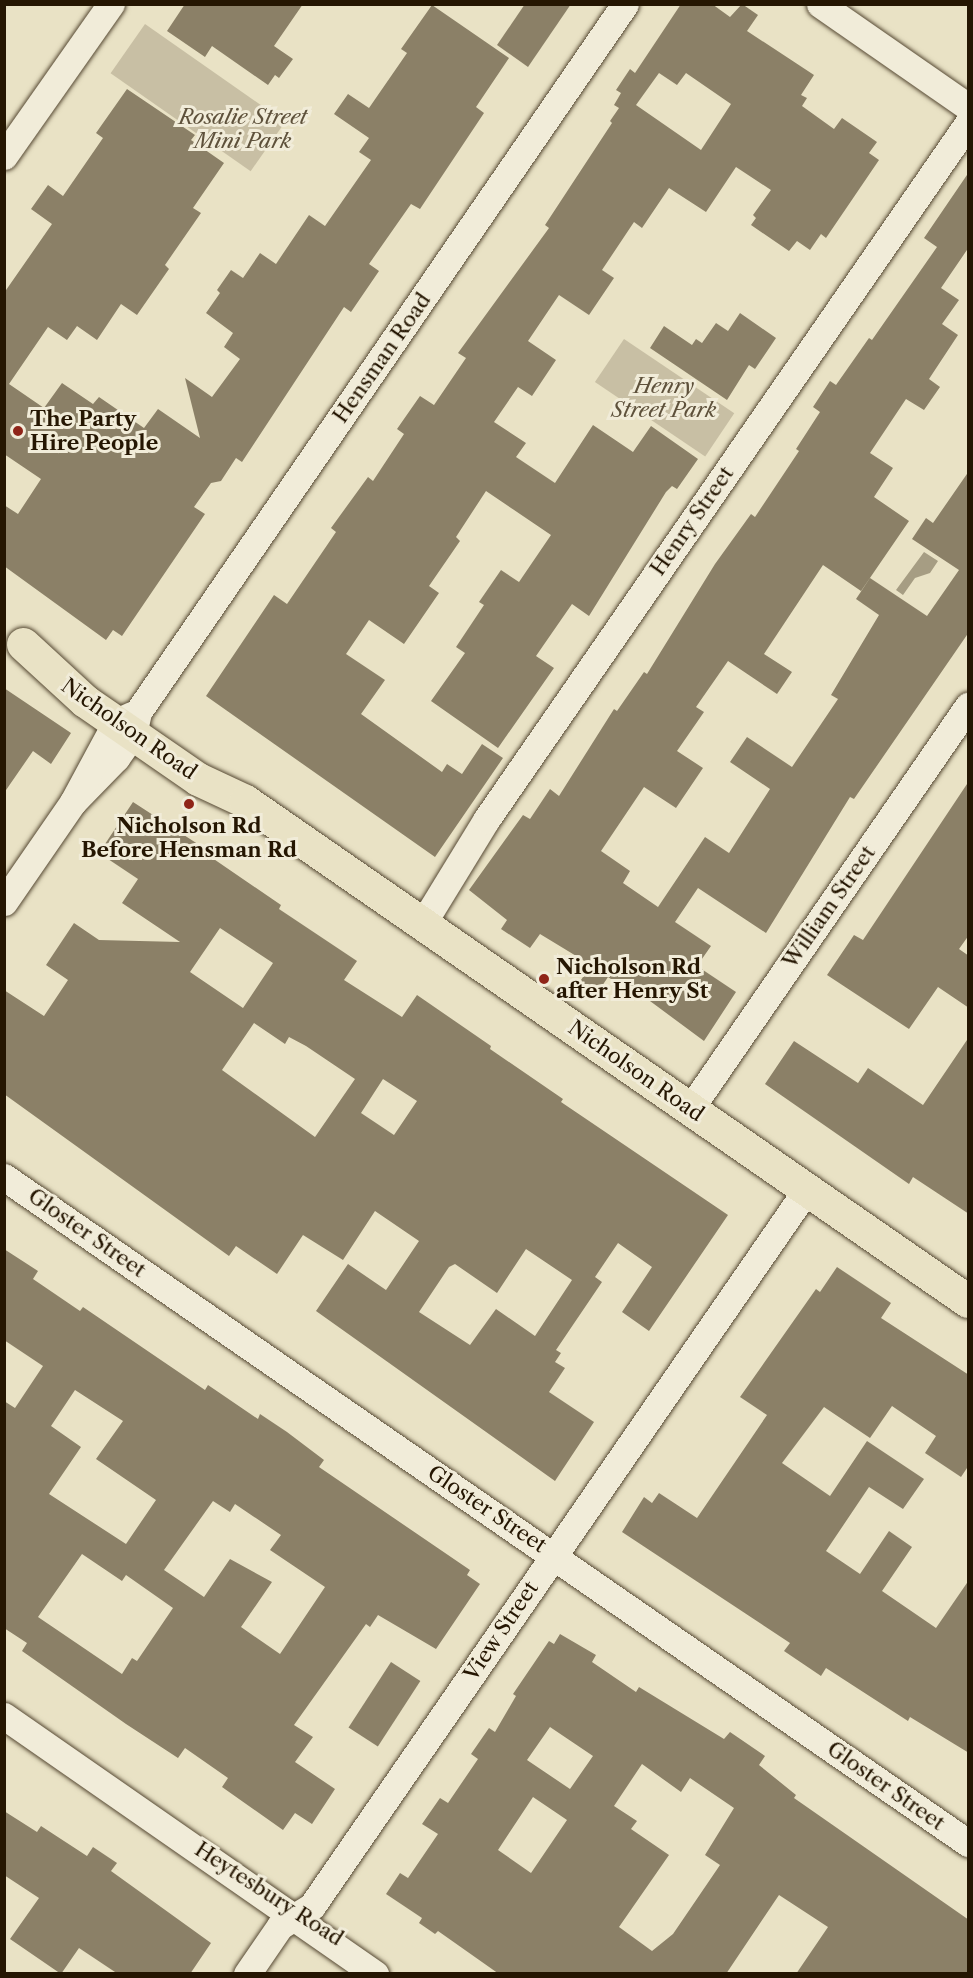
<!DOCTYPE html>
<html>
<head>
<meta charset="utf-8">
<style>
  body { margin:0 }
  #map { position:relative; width:973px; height:1978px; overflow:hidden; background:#e9e2c5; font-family:"Libre Caslon Text",serif }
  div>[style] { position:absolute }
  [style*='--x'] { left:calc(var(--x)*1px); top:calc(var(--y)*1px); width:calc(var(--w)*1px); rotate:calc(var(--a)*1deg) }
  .green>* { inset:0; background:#c8bfa4; transform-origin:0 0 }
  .water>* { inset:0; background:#a69d83 }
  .building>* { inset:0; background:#8b8067; transform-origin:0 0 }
  .roads { filter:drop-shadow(0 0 2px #564933) drop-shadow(0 0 2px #564933) }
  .minor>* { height:27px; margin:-13.5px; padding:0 13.5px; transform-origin:13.5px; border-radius:13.5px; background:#f1ecd9 }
  .major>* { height:33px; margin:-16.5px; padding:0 16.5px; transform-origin:16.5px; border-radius:16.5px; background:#e9e2c5 }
  .dots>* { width:16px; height:16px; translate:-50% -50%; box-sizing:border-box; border:3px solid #f1ecd9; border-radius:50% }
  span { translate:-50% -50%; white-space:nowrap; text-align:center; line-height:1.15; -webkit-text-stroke:6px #f1ecd9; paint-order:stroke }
  .park-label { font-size:21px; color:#5e513b; font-style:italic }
  .street-label { font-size:21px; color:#251602 }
  .poi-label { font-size:21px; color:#251602; font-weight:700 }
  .left { translate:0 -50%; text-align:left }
  .frame { position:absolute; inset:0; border:6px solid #251602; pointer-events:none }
</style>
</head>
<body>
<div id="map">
  <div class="green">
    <i style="left:145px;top:24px;width:171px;height:60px;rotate:35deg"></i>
    <i style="left:624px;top:339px;width:133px;height:52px;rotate:34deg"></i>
  </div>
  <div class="water">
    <i style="clip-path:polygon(924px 552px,938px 561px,930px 573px,915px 578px,903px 595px,896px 590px)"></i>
  </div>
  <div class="building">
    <i style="clip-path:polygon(185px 4px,303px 4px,274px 46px,293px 59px,279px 78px,275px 75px,268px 85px,212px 46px,205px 57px,167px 31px)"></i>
    <i style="clip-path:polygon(525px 4px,571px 4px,528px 67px,497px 45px)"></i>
    <i style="clip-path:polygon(evenodd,681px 4px,712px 4px,730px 17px,742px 4px,758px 15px,747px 31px,814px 75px,801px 95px,807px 98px,802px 106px,834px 129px,842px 118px,877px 142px,869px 153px,879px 160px,826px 238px,821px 234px,810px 250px,797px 241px,789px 251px,751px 225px,756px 218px,753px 215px,771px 190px,736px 167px,706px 212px,669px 188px,642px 228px,634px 222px,602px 270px,614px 278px,589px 315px,559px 295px,528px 341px,556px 360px,532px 396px,518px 387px,494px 422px,526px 443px,516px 457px,555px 483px,593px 425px,633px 452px,651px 426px,698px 459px,677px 489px,672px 486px,666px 492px,589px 616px,572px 604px,536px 656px,554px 668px,498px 748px,431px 701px,465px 653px,456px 647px,484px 605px,479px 602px,501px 570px,519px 582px,551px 535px,486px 491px,456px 537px,460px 541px,429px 586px,439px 593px,404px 644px,369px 620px,346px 654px,385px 680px,361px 714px,442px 772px,447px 764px,462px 774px,482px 744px,503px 758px,435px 857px,206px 696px,274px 595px,287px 604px,336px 532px,331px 528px,368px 477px,373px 481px,404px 434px,397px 429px,420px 396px,434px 405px,466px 358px,458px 353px,549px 228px,545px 225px,612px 123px,610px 121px,619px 108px,614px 105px,621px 93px,616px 90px,630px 69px,635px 73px,681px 4px,659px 73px,677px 85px,686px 73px,731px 104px,701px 150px,636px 105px,659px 73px)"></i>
    <i style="clip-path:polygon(432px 5px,509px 58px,476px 107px,484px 113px,420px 209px,411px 204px,369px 264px,379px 271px,351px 312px,344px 307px,242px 462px,236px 458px,221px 481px,211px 483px,194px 507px,205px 514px,122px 636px,113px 630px,106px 640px,4px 566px,4px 505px,18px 514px,41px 479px,4px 454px,4px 293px,52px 224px,31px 209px,48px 185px,63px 196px,103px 138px,96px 133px,127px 89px,195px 135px,191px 140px,224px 163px,193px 208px,201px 213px,165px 265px,169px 269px,137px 315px,121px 304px,97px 340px,77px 326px,67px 340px,48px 327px,9px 384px,44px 408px,62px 383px,93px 404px,99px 397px,144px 428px,158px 409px,200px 438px,185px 378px,212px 397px,240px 359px,224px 347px,233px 333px,206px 313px,220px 293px,217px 290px,231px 270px,243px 278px,260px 253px,276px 264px,309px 215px,325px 226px,371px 160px,359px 152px,369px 138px,334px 114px,348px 94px,369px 108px,407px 53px,401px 49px)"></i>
    <i style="clip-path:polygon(969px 172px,969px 247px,941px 288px,959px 300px,942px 324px,958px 335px,929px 379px,940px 387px,924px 410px,906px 399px,870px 453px,893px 468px,874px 497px,909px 521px,861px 591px,823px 565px,764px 654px,792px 672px,777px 694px,728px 661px,696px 707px,704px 712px,677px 751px,703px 768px,676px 808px,644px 787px,601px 851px,630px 871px,623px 883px,658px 907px,705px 837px,729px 853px,770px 789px,730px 762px,747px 737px,792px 767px,838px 699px,831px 695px,879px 615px,856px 599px,870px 578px,927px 616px,959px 570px,912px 539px,926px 518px,933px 523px,969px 471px,969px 632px,854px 799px,850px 797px,766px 933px,698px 888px,675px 922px,711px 946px,697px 966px,736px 992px,704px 1041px,627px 984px,624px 988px,608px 977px,596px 995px,579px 983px,591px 965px,540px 934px,530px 948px,501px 929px,507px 920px,469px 890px,523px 815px,530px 819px,550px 789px,559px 796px,614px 709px,617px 711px,644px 672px,647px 674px,715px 564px,751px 514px,755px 517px,799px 451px,796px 449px,820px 412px,813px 407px,830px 381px,836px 385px,869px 338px,872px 340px,937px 247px,924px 238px)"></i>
    <i style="clip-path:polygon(740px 313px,776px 338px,755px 369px,749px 365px,727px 400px,650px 348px,664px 326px,692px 345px,696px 339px,702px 343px,716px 323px,728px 331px)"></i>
    <i style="clip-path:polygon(4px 688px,71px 733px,51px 764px,33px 751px,4px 793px)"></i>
    <i style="clip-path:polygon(969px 781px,969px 935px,959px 949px,969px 956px,969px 1008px,938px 987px,909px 1029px,827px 975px,854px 935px,863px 940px)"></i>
    <i style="clip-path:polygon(evenodd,133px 802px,207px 850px,205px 853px,281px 905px,279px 909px,357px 961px,344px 980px,402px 1017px,417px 995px,491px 1046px,490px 1049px,563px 1099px,561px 1102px,728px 1215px,649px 1331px,622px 1312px,652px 1267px,618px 1243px,595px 1277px,602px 1282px,556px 1350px,561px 1353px,555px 1362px,565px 1368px,549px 1392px,594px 1422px,555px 1481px,316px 1311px,348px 1264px,386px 1290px,419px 1241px,375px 1211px,343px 1260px,303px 1235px,277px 1274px,236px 1246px,229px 1256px,4px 1094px,4px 990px,44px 1016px,68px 980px,46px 965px,74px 923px,99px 940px,180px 942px,122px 903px,138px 879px,99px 853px,133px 802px,220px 928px,273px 963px,243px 1008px,190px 972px,220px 928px,133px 802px,254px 1023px,285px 1044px,289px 1037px,306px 1046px,355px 1079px,315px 1137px,222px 1070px,254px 1023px,133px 802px,383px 1079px,417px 1101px,394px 1135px,361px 1113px,383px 1079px,133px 802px,526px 1249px,572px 1280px,535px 1336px,496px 1309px,470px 1345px,419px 1312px,449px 1267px,455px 1264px,497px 1293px,526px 1249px)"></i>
    <i style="clip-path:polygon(969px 1037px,969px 1214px,913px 1177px,909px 1184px,765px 1084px,794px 1041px,858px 1083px,868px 1068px,923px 1105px)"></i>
    <i style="clip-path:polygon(evenodd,4px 1249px,38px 1271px,33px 1279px,80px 1311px,83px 1307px,205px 1390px,208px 1385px,258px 1419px,260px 1414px,287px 1432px,324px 1460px,319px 1467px,470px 1570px,467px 1575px,480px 1584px,436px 1649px,378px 1615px,370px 1627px,366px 1624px,294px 1725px,313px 1737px,295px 1762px,335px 1789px,312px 1824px,295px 1813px,283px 1830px,222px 1787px,228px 1778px,185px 1748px,178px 1758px,126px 1724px,22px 1651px,27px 1643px,4px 1628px,4px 1401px,15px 1408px,43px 1366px,4px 1340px,4px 1249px,75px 1390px,123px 1421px,96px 1459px,156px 1500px,126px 1544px,49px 1494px,81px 1447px,51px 1426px,75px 1390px,4px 1249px,213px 1501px,230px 1512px,235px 1504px,281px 1535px,270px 1550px,325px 1587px,280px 1654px,241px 1627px,272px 1582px,230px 1559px,204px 1597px,164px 1570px,213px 1501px,4px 1249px,82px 1554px,122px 1581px,126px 1575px,173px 1608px,137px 1661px,132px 1658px,122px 1674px,38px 1617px,82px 1554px)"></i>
    <i style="clip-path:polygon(837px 1267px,891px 1303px,881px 1318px,969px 1375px,969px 1465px,961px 1477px,925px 1453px,936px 1436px,892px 1406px,870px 1438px,824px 1407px,782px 1463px,830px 1496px,867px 1441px,924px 1479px,903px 1509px,869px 1487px,826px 1551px,860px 1574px,889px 1531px,912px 1547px,882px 1591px,936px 1628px,969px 1580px,969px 1753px,910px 1717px,908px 1721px,826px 1668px,821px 1676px,784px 1651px,790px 1643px,622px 1532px,644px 1497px,652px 1503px,659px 1493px,697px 1518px,767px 1415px,740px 1397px,816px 1289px,820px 1292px)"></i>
    <i style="clip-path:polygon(evenodd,560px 1634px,596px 1655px,592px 1662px,636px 1692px,639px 1687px,724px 1739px,730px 1732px,765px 1756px,759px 1765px,796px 1795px,794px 1798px,969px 1920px,969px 1974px,796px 1974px,828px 1927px,779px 1895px,726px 1974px,499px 1974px,438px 1931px,435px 1934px,419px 1923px,422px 1918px,386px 1894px,400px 1873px,408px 1878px,438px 1834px,422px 1824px,440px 1798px,448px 1803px,478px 1759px,471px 1754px,489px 1728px,495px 1732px,516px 1696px,513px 1694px,549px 1641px,554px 1644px,560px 1634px,550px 1727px,593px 1756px,570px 1789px,527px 1760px,550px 1727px,560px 1634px,642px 1764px,681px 1792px,690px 1778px,734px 1808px,705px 1855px,720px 1865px,673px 1934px,652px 1951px,619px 1927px,669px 1855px,631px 1829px,637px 1821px,614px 1806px,642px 1764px,560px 1634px,533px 1797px,567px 1820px,531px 1873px,498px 1850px,533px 1797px)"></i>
    <i style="left:391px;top:1662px;width:35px;height:78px;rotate:33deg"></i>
    <i style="clip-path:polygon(4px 1811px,37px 1832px,41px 1826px,87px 1856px,93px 1847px,117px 1863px,111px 1871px,211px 1943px,190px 1974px,118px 1974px,79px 1948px,61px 1974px,10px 1939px,39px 1898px,4px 1875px)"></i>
  </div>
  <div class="roads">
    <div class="minor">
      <i style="--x:820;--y:4;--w:180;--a:34.8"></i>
      <i style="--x:4;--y:156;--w:186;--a:-54.9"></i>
      <i style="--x:73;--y:802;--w:62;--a:-45.7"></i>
      <i style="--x:116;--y:758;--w:29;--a:-55"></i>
      <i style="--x:133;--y:734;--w:23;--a:-77"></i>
      <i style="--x:138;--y:712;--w:859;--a:-55.48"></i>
      <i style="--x:4;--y:902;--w:121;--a:-55.4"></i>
      <i style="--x:73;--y:802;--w:91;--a:-61.7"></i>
      <i style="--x:116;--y:722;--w:17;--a:-24"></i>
      <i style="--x:423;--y:923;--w:121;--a:-58.5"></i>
      <i style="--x:486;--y:820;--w:847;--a:-55.33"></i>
      <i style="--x:690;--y:1109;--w:490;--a:-55.4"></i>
      <i style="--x:4;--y:1177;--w:1172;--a:34.64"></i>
      <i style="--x:4;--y:1716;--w:452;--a:34.8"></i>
      <i style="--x:247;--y:1974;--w:58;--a:-55.5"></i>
      <i style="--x:280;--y:1926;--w:38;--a:-32"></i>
      <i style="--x:312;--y:1906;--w:871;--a:-55.38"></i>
    </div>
    <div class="major">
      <i style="--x:23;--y:644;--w:84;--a:42.6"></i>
      <i style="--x:85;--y:701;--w:137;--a:34.6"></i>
      <i style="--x:198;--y:779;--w:52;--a:25.1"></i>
      <i style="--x:245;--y:801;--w:879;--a:34.67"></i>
    </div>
  </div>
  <div class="dots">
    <i style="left:18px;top:431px;background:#8f2418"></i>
    <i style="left:189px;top:804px;background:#8f2418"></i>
    <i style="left:544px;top:979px;background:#8f2418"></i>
  </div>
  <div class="park-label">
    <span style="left:243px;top:129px">Rosalie Street<br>Mini Park</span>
    <span style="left:664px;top:398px">Henry<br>Street Park</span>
  </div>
  <div class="street-label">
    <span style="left:382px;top:358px;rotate:-55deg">Hensman Road</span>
    <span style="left:692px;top:521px;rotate:-55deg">Henry Street</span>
    <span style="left:129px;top:729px;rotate:35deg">Nicholson Road</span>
    <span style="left:829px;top:907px;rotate:-55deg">William Street</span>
    <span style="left:636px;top:1071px;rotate:35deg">Nicholson Road</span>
    <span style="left:87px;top:1233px;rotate:35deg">Gloster Street</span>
    <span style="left:487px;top:1509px;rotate:34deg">Gloster Street</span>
    <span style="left:501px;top:1631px;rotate:-56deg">View Street</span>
    <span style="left:886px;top:1786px;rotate:35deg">Gloster Street</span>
    <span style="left:269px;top:1894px;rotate:33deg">Heytesbury Road</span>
  </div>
  <div class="poi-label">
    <span class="left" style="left:30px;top:431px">The Party<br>Hire People</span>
    <span style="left:189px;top:838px">Nicholson Rd<br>Before Hensman Rd</span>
    <span class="left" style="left:556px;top:979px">Nicholson Rd<br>after Henry St</span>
  </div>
  <div class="frame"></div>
</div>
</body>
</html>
